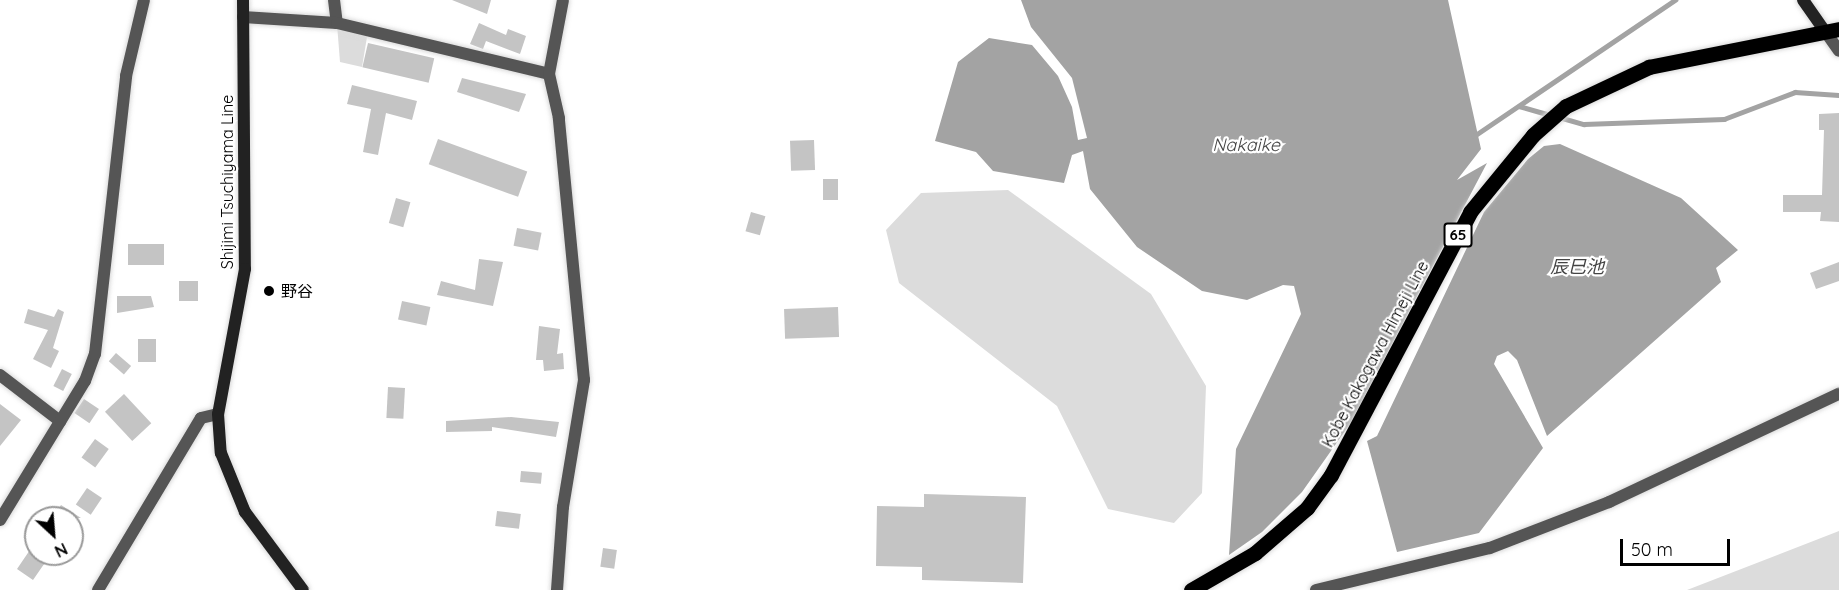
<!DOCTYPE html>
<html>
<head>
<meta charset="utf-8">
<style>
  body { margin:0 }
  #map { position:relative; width:1839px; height:590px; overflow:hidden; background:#fff; font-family:Quicksand,"Noto Sans JP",sans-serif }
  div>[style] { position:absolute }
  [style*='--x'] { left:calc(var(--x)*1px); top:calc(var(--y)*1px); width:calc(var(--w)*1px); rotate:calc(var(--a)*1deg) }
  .green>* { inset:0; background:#dcdcdc }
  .water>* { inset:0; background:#a3a3a3 }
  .stream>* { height:4.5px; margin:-2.25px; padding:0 2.25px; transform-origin:2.25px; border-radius:2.25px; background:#a3a3a3 }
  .building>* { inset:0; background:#c4c4c4; transform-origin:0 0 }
  .roads { filter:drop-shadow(0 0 2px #dbdbdb) drop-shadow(0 0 2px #dbdbdb) }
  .street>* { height:12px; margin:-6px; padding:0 6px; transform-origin:6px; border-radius:6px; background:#555 }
  .secondary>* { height:12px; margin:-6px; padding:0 6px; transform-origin:6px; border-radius:6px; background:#222 }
  .primary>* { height:15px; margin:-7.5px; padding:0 7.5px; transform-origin:7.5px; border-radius:7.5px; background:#000 }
  .dots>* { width:16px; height:16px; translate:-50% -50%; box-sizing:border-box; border:3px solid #fff; border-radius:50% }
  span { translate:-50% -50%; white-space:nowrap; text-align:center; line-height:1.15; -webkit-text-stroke:4.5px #fff; paint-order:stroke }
  .shield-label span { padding:2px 4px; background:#fff; border:2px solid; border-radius:4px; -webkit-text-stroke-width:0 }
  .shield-label { font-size:15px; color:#000; font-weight:700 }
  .street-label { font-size:16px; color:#000 }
  .poi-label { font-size:16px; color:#000 }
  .left { translate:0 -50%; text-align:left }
  .water-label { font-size:18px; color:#444; font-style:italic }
  .north { position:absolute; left:24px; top:506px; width:60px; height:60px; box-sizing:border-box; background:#fff; border:2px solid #999; border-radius:50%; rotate:154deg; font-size:16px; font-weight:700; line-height:24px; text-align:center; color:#000 }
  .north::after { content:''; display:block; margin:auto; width:21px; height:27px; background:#000; clip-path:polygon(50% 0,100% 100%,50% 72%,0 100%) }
  .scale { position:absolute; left:1620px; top:539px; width:110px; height:27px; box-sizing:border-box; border:3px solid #000; border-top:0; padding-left:8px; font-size:18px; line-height:21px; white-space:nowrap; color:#000; -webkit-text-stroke:4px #fff; paint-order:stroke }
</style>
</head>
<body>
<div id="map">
  <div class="green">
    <i style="clip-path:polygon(337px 24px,368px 31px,362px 67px,340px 62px)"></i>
    <i style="clip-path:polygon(1008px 190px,1151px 294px,1206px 386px,1202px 493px,1174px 523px,1108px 509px,1057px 406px,899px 283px,886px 230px,921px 193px)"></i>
    <i style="clip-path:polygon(1839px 531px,1839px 590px,1687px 590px)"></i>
  </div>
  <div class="water">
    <i style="clip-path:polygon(1021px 0,1448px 0,1481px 149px,1457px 180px,1487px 163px,1350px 424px,1302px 492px,1262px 532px,1229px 555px,1236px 449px,1301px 314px,1294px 286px,1283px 285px,1247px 300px,1202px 291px,1137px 247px,1090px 189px,1083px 151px,1072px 155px,1064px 183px,993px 171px,976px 152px,935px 141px,958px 62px,989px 38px,1032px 45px,1058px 76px,1072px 107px,1078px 140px,1087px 138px,1072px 78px,1031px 27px)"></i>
    <i style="clip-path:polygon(1560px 144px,1681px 198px,1738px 250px,1716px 268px,1721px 282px,1547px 436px,1517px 360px,1508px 351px,1497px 356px,1494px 364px,1543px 448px,1479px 533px,1397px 552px,1367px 441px,1377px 436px,1484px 212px,1528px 159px,1544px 146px)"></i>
  </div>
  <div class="stream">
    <i style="--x:1519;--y:106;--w:33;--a:16"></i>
    <i style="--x:1559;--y:117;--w:26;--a:16"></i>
    <i style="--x:1584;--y:124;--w:140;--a:-2"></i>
    <i style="--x:1724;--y:119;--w:76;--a:-20.8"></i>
    <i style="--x:1795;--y:92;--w:44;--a:3.9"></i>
    <i style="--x:1474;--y:136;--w:243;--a:-34.1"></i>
  </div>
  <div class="building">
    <i style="clip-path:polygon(452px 0,491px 0,487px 14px)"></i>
    <i style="clip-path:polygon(479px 23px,506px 35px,508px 29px,526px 36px,520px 54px,486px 41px,483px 49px,470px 44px)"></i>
    <i style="left:368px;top:43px;width:68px;height:25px;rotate:13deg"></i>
    <i style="clip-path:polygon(462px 78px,526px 94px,519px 112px,457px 92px)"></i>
    <i style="clip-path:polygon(352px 85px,417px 101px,412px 120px,386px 113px,378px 155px,363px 152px,371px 109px,347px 104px)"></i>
    <i style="clip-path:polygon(1839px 113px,1839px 222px,1820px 221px,1821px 212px,1783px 212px,1783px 195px,1822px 195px,1824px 130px,1819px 130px,1819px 114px)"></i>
    <i style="left:438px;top:139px;width:95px;height:27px;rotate:20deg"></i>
    <i style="left:814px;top:140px;width:30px;height:24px;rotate:88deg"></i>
    <i style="left:838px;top:179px;width:21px;height:15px;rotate:90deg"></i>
    <i style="left:396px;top:198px;width:15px;height:26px;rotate:16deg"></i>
    <i style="left:751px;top:212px;width:15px;height:20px;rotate:16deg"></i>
    <i style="left:517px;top:228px;width:25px;height:18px;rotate:11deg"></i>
    <i style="left:128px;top:244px;width:36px;height:21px"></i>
    <i style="clip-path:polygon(479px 259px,503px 262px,493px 306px,437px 295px,441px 281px,475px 290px)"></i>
    <i style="clip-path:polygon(1839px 262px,1839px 281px,1816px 289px,1810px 273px)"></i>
    <i style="left:179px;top:281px;width:19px;height:20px"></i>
    <i style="clip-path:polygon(117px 296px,151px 296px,154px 307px,117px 313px)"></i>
    <i style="left:402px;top:301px;width:29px;height:19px;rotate:12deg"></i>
    <i style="left:838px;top:307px;width:30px;height:54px;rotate:88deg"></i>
    <i style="clip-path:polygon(28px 309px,54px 317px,58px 309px,64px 312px,53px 348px,59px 351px,51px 368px,33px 359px,48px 330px,24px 323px)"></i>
    <i style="clip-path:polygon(539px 326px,560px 329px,557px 354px,563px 353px,564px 369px,544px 371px,543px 360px,536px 360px)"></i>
    <i style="left:138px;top:339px;width:18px;height:23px"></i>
    <i style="left:116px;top:353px;width:20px;height:11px;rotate:41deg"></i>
    <i style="left:62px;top:369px;width:11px;height:19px;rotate:27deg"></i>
    <i style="left:388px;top:387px;width:17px;height:31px;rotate:3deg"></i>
    <i style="left:124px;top:394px;width:40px;height:26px;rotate:47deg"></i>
    <i style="left:84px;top:399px;width:18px;height:17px;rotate:34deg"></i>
    <i style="clip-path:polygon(0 404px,21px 420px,0 446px)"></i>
    <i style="clip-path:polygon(511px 417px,559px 422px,556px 437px,492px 427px,492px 431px,446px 432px,446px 421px)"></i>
    <i style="left:95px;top:439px;width:17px;height:23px;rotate:36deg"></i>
    <i style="left:521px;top:471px;width:21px;height:11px;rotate:5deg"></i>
    <i style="left:87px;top:488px;width:18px;height:20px;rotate:34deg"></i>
    <i style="clip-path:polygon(924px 494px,1026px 497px,1023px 583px,922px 580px,922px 567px,876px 566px,877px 506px,924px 507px)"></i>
    <i style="clip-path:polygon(61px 505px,81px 518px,52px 518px)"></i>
    <i style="left:497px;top:511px;width:24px;height:15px;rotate:7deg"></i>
    <i style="clip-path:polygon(36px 541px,36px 554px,51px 554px,33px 580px,17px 569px)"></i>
    <i style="left:603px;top:548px;width:14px;height:19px;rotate:8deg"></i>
  </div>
  <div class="roads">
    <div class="street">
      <i style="--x:334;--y:0;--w:23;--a:83"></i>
      <i style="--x:243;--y:17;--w:94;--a:3.7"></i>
      <i style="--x:337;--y:23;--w:218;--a:13.5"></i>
      <i style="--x:1825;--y:31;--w:24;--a:55"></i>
      <i style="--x:0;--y:375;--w:76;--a:37.5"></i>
      <i style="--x:0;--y:520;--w:163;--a:-58.6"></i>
      <i style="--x:85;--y:381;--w:29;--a:-70"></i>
      <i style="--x:95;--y:354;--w:280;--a:-83.6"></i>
      <i style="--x:126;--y:76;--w:78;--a:-76.7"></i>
      <i style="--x:98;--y:590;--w:200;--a:-59.1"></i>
      <i style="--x:201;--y:418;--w:17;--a:-13"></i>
      <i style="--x:557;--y:590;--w:83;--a:-85.9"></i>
      <i style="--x:563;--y:507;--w:129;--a:-80.6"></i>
      <i style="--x:584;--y:380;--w:263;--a:-95.5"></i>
      <i style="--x:559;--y:118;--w:45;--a:-102.8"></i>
      <i style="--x:549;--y:74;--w:75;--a:-79.3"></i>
      <i style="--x:1316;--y:590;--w:179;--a:-13.6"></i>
      <i style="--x:1490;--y:548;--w:128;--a:-21.1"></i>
      <i style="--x:1609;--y:502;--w:254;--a:-25.2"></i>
    </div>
    <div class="secondary">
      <i style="--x:243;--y:0;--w:269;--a:89.6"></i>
      <i style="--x:245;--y:269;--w:147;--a:100.5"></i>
      <i style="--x:218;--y:414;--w:39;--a:86"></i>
      <i style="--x:221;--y:453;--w:64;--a:67.9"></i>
      <i style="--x:245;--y:512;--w:97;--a:53.4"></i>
      <i style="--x:1803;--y:0;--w:38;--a:55"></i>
    </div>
    <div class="primary">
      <i style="--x:1191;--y:590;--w:74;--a:-30"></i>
      <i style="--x:1255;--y:553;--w:69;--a:-40.9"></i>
      <i style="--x:1307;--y:508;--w:41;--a:-54"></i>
      <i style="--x:1331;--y:475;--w:297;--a:-62.1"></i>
      <i style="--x:1470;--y:212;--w:99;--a:-50.7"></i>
      <i style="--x:1533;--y:135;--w:44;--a:-41.3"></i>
      <i style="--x:1566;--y:106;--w:92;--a:-25.2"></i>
      <i style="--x:1649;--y:67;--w:194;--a:-11.3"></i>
    </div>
  </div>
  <div class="dots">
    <i style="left:269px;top:291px;background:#000"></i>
  </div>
  <div class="shield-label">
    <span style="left:1458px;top:235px">65</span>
  </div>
  <div class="street-label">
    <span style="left:227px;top:182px;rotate:-90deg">Shijimi Tsuchiyama Line</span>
    <span style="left:1375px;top:354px;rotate:-62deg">Kobe Kakogawa Himeji Line</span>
  </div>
  <div class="poi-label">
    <span class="left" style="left:281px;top:291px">野谷</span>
  </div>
  <div class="water-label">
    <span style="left:1246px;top:145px">Nakaike</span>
    <span style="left:1577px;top:267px">辰巳池</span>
  </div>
  <div class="north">N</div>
  <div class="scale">50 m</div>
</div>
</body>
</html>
